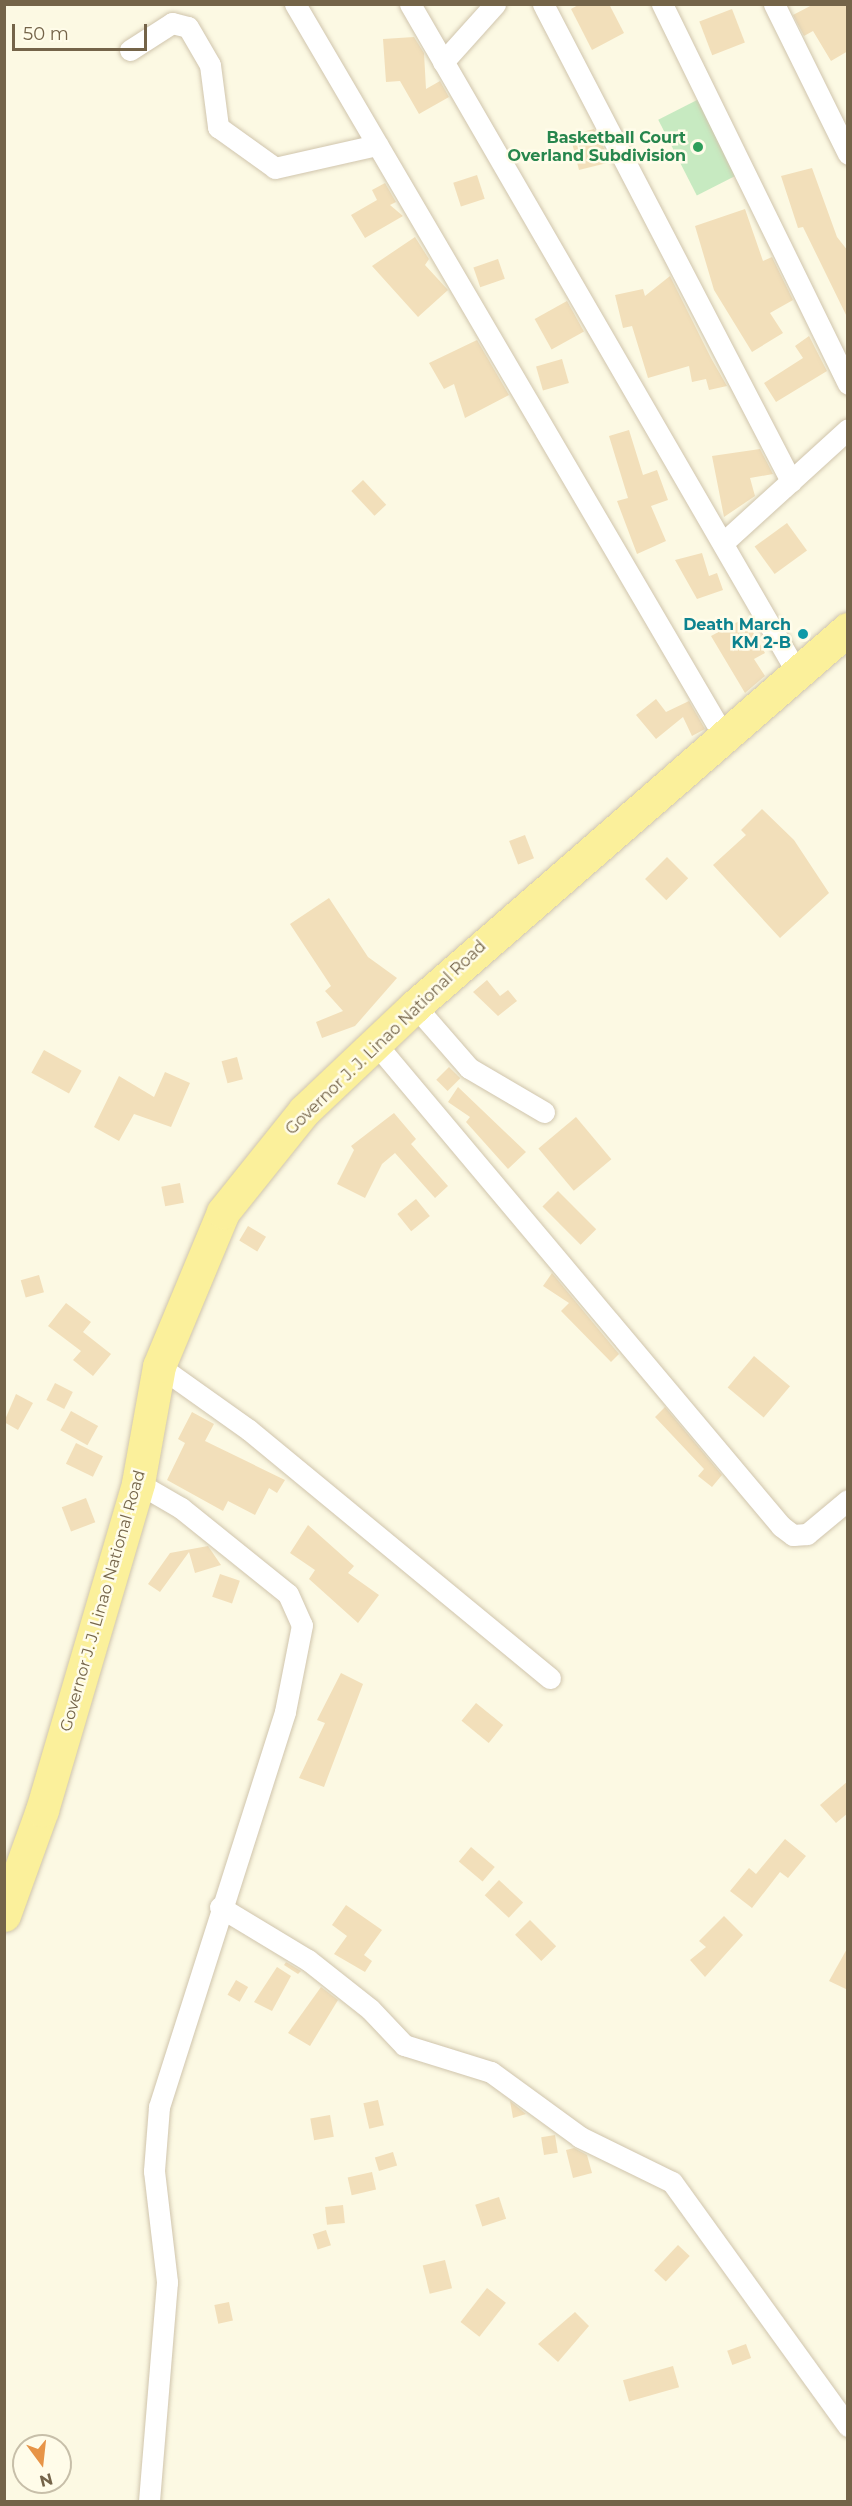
<!DOCTYPE html>
<html>
<head>
<meta charset="utf-8">
<style>
  body { margin:0 }
  #map { position:relative; width:852px; height:2506px; overflow:hidden; background:#fcf9e3; font-family:Montserrat,sans-serif }
  div>[style] { position:absolute }
  [style*='--x'] { left:calc(var(--x)*1px); top:calc(var(--y)*1px); width:calc(var(--w)*1px); rotate:calc(var(--a)*1deg) }
  .green>* { inset:0; background:#c7eac1; transform-origin:0 0 }
  .building>* { inset:0; background:#f2dfba; transform-origin:0 0 }
  .roads { filter:drop-shadow(0 0 2px #d0c5ad) drop-shadow(0 0 2px #d0c5ad) }
  .minor>* { height:21px; margin:-10.5px; padding:0 10.5px; transform-origin:10.5px; border-radius:10.5px; background:#fff }
  .primary>* { height:33px; margin:-16.5px; padding:0 16.5px; transform-origin:16.5px; border-radius:16.5px; background:#fbf09b }
  .dots>* { width:16px; height:16px; translate:-50% -50%; box-sizing:border-box; border:3px solid #fffce9; border-radius:50% }
  span { translate:-50% -50%; white-space:nowrap; text-align:center; line-height:1.15; -webkit-text-stroke:5px #fffce9; paint-order:stroke }
  .leisure-label { font-size:16px; color:#27864d; font-weight:700 }
  .right { translate:-100% -50%; text-align:right }
  .culture-label { font-size:16px; color:#0d838f; font-weight:700 }
  .street-label { font-size:16px; color:#746449 }
  .frame { position:absolute; inset:0; border:6px solid #746449; pointer-events:none }
  .north { position:absolute; left:12px; top:2434px; width:60px; height:60px; box-sizing:border-box; background:#fffce9; border:2px solid #c7bfa9; border-radius:50%; rotate:165deg; font-size:16px; font-weight:700; line-height:24px; text-align:center; color:#746449 }
  .north::after { content:''; display:block; margin:auto; width:21px; height:27px; background:#e79447; clip-path:polygon(50% 0,100% 100%,50% 72%,0 100%) }
  .scale { position:absolute; left:12px; top:24px; width:135px; height:27px; box-sizing:border-box; border:3px solid #746449; border-top:0; padding-left:8px; font-size:18px; line-height:21px; white-space:nowrap; color:#746449; -webkit-text-stroke:4px #fffce9; paint-order:stroke }
</style>
</head>
<body>
<div id="map">
  <div class="green">
    <i style="left:701px;top:98px;width:85px;height:48px;rotate:63deg"></i>
  </div>
  <div class="building">
    <i style="clip-path:polygon(580px 4px,609px 4px,624px 33px,592px 50px,571px 9px)"></i>
    <i style="clip-path:polygon(814px 4px,848px 4px,848px 51px,831px 61px,813px 31px,804px 36px,793px 15px)"></i>
    <i style="left:732px;top:9px;width:36px;height:35px;rotate:69deg"></i>
    <i style="clip-path:polygon(414px 37px,424px 53px,426px 89px,440px 81px,449px 97px,419px 114px,400px 81px,386px 82px,383px 39px)"></i>
    <i style="clip-path:polygon(594px 129px,611px 162px,579px 170px,570px 135px)"></i>
    <i style="clip-path:polygon(812px 168px,837px 237px,848px 251px,848px 319px,803px 227px,798px 228px,781px 176px)"></i>
    <i style="left:477px;top:175px;width:25px;height:25px;rotate:72deg"></i>
    <i style="clip-path:polygon(385px 183px,396px 202px,390px 205px,403px 216px,365px 238px,351px 215px,377px 200px,372px 190px)"></i>
    <i style="clip-path:polygon(745px 209px,763px 261px,772px 257px,793px 300px,770px 313px,783px 333px,752px 352px,714px 290px,695px 226px)"></i>
    <i style="clip-path:polygon(415px 237px,429px 259px,425px 265px,448px 290px,418px 317px,372px 266px)"></i>
    <i style="left:498px;top:259px;width:21px;height:26px;rotate:71deg"></i>
    <i style="clip-path:polygon(670px 276px,711px 358px,727px 386px,709px 390px,706px 379px,692px 382px,689px 366px,648px 378px,632px 326px,623px 328px,615px 295px,643px 289px,645px 296px)"></i>
    <i style="left:567px;top:301px;width:35px;height:37px;rotate:61deg"></i>
    <i style="clip-path:polygon(809px 336px,827px 371px,776px 402px,764px 383px,803px 358px,795px 346px)"></i>
    <i style="clip-path:polygon(477px 340px,509px 395px,465px 418px,454px 384px,444px 389px,429px 363px)"></i>
    <i style="left:562px;top:359px;width:25px;height:27px;rotate:74deg"></i>
    <i style="clip-path:polygon(629px 430px,643px 475px,657px 470px,668px 500px,651px 506px,666px 541px,637px 554px,617px 501px,628px 498px,609px 436px)"></i>
    <i style="clip-path:polygon(760px 449px,773px 474px,750px 478px,755px 496px,724px 517px,712px 456px)"></i>
    <i style="left:363px;top:480px;width:34px;height:16px;rotate:47deg"></i>
    <i style="left:787px;top:523px;width:34px;height:40px;rotate:54deg"></i>
    <i style="clip-path:polygon(702px 553px,709px 576px,717px 573px,723px 590px,697px 599px,675px 560px)"></i>
    <i style="clip-path:polygon(745px 618px,765px 653px,754px 659px,765px 676px,745px 693px,711px 636px)"></i>
    <i style="clip-path:polygon(656px 699px,666px 712px,689px 701px,705px 729px,692px 736px,683px 717px,656px 739px,636px 715px)"></i>
    <i style="clip-path:polygon(762px 809px,794px 840px,829px 893px,780px 938px,713px 865px,746px 835px,741px 830px)"></i>
    <i style="left:525px;top:835px;width:25px;height:17px;rotate:69deg"></i>
    <i style="left:667px;top:857px;width:30px;height:31px;rotate:45deg"></i>
    <i style="clip-path:polygon(329px 898px,368px 957px,397px 978px,355px 1026px,322px 1038px,316px 1022px,343px 1011px,325px 991px,331px 986px,290px 924px)"></i>
    <i style="clip-path:polygon(487px 980px,500px 996px,508px 990px,517px 1001px,498px 1016px,473px 992px)"></i>
    <i style="left:44px;top:1050px;width:43px;height:26px;rotate:29deg"></i>
    <i style="left:237px;top:1057px;width:23px;height:16px;rotate:75deg"></i>
    <i style="left:449px;top:1067px;width:16px;height:18px;rotate:45deg"></i>
    <i style="clip-path:polygon(165px 1072px,190px 1083px,171px 1127px,134px 1114px,119px 1141px,94px 1127px,119px 1076px,154px 1097px)"></i>
    <i style="clip-path:polygon(458px 1087px,526px 1152px,508px 1169px,466px 1122px,470px 1117px,448px 1102px)"></i>
    <i style="clip-path:polygon(394px 1113px,416px 1139px,411px 1144px,448px 1186px,435px 1198px,395px 1153px,382px 1164px,365px 1198px,337px 1184px,354px 1150px,351px 1146px)"></i>
    <i style="left:576px;top:1117px;width:55px;height:49px;rotate:50deg"></i>
    <i style="left:180px;top:1183px;width:20px;height:19px;rotate:79deg"></i>
    <i style="left:558px;top:1191px;width:54px;height:22px;rotate:45deg"></i>
    <i style="left:416px;top:1199px;width:22px;height:24px;rotate:51deg"></i>
    <i style="left:248px;top:1226px;width:21px;height:17px;rotate:31deg"></i>
    <i style="clip-path:polygon(552px 1273px,619px 1354px,611px 1362px,561px 1311px,569px 1303px,543px 1286px)"></i>
    <i style="left:39px;top:1275px;width:18px;height:19px;rotate:74deg"></i>
    <i style="clip-path:polygon(66px 1303px,91px 1322px,83px 1332px,111px 1354px,93px 1376px,73px 1360px,81px 1351px,48px 1326px)"></i>
    <i style="left:754px;top:1356px;width:47px;height:41px;rotate:40deg"></i>
    <i style="left:55px;top:1383px;width:20px;height:19px;rotate:27deg"></i>
    <i style="clip-path:polygon(16px 1394px,33px 1403px,18px 1430px,4px 1422px)"></i>
    <i style="clip-path:polygon(665px 1407px,722px 1475px,712px 1487px,698px 1476px,704px 1469px,655px 1417px)"></i>
    <i style="left:71px;top:1411px;width:31px;height:22px;rotate:29deg"></i>
    <i style="clip-path:polygon(192px 1412px,214px 1424px,205px 1441px,285px 1480px,277px 1493px,269px 1488px,255px 1515px,228px 1501px,223px 1511px,167px 1480px,185px 1443px,178px 1439px)"></i>
    <i style="left:76px;top:1443px;width:30px;height:23px;rotate:26deg"></i>
    <i style="left:86px;top:1498px;width:26px;height:26px;rotate:69deg"></i>
    <i style="clip-path:polygon(308px 1525px,354px 1566px,348px 1573px,379px 1595px,358px 1623px,309px 1579px,315px 1570px,290px 1553px)"></i>
    <i style="clip-path:polygon(208px 1546px,221px 1565px,195px 1573px,189px 1552px,160px 1592px,148px 1584px,170px 1553px)"></i>
    <i style="left:220px;top:1574px;width:21px;height:24px;rotate:19deg"></i>
    <i style="clip-path:polygon(341px 1673px,363px 1684px,324px 1787px,299px 1778px,325px 1723px,317px 1720px)"></i>
    <i style="left:476px;top:1703px;width:35px;height:23px;rotate:39deg"></i>
    <i style="clip-path:polygon(848px 1781px,848px 1813px,836px 1823px,820px 1805px)"></i>
    <i style="clip-path:polygon(785px 1839px,806px 1856px,788px 1878px,780px 1872px,752px 1908px,730px 1891px,749px 1868px,756px 1874px)"></i>
    <i style="left:471px;top:1847px;width:31px;height:19px;rotate:40deg"></i>
    <i style="left:499px;top:1880px;width:33px;height:21px;rotate:43deg"></i>
    <i style="clip-path:polygon(346px 1905px,382px 1930px,364px 1955px,372px 1961px,365px 1972px,334px 1954px,347px 1936px,332px 1925px)"></i>
    <i style="clip-path:polygon(724px 1916px,743px 1935px,705px 1977px,690px 1960px,706px 1947px,699px 1941px)"></i>
    <i style="left:530px;top:1920px;width:37px;height:21px;rotate:45deg"></i>
    <i style="clip-path:polygon(848px 1947px,848px 1990px,829px 1981px)"></i>
    <i style="clip-path:polygon(286px 1962px,301px 1971px,298px 1974px,284px 1965px)"></i>
    <i style="clip-path:polygon(277px 1967px,291px 1976px,272px 2011px,254px 2002px)"></i>
    <i style="left:236px;top:1980px;width:14px;height:17px;rotate:30deg"></i>
    <i style="clip-path:polygon(321px 1987px,338px 2000px,310px 2046px,288px 2033px)"></i>
    <i style="left:378px;top:2100px;width:26px;height:15px;rotate:77deg"></i>
    <i style="clip-path:polygon(510px 2101px,526px 2114px,513px 2118px)"></i>
    <i style="left:330px;top:2115px;width:22px;height:20px;rotate:80deg"></i>
    <i style="left:555px;top:2135px;width:18px;height:14px;rotate:81deg"></i>
    <i style="clip-path:polygon(574px 2148px,587px 2155px,592px 2173px,573px 2178px,566px 2150px)"></i>
    <i style="left:393px;top:2152px;width:14px;height:19px;rotate:73deg"></i>
    <i style="left:372px;top:2172px;width:18px;height:25px;rotate:77deg"></i>
    <i style="left:499px;top:2197px;width:23px;height:25px;rotate:72deg"></i>
    <i style="left:343px;top:2205px;width:18px;height:18px;rotate:84deg"></i>
    <i style="left:326px;top:2230px;width:16px;height:14px;rotate:72deg"></i>
    <i style="left:678px;top:2245px;width:16px;height:35px;rotate:43deg"></i>
    <i style="left:445px;top:2260px;width:29px;height:23px;rotate:76deg"></i>
    <i style="left:487px;top:2288px;width:24px;height:43px;rotate:38deg"></i>
    <i style="left:229px;top:2302px;width:19px;height:15px;rotate:78deg"></i>
    <i style="clip-path:polygon(575px 2312px,589px 2326px,558px 2362px,538px 2344px)"></i>
    <i style="left:746px;top:2344px;width:15px;height:20px;rotate:70deg"></i>
    <i style="left:673px;top:2366px;width:22px;height:52px;rotate:74deg"></i>
  </div>
  <div class="roads">
    <div class="minor">
      <i style="--x:295;--y:4;--w:845;--a:59.64"></i>
      <i style="--x:410;--y:4;--w:768;--a:59.93"></i>
      <i style="--x:543;--y:4;--w:538;--a:62.53"></i>
      <i style="--x:662;--y:4;--w:423;--a:63.9"></i>
      <i style="--x:774;--y:4;--w:167;--a:63.7"></i>
      <i style="--x:130;--y:50;--w:50;--a:-32.7"></i>
      <i style="--x:172;--y:23;--w:16;--a:14"></i>
      <i style="--x:188;--y:27;--w:44;--a:59.9"></i>
      <i style="--x:210;--y:65;--w:63;--a:82.6"></i>
      <i style="--x:218;--y:127;--w:70;--a:35.7"></i>
      <i style="--x:275;--y:168;--w:105;--a:-12.7"></i>
      <i style="--x:443;--y:62;--w:78;--a:-48.1"></i>
      <i style="--x:725;--y:541;--w:166;--a:-42.3"></i>
      <i style="--x:415;--y:1006;--w:82;--a:48.9"></i>
      <i style="--x:469;--y:1068;--w:87;--a:30.4"></i>
      <i style="--x:376;--y:1044;--w:630;--a:49.96"></i>
      <i style="--x:781;--y:1526;--w:15;--a:37"></i>
      <i style="--x:793;--y:1535;--w:14;--a:-4"></i>
      <i style="--x:807;--y:1534;--w:53;--a:-39.7"></i>
      <i style="--x:159;--y:1366;--w:110;--a:35.4"></i>
      <i style="--x:249;--y:1430;--w:390;--a:39.5"></i>
      <i style="--x:138;--y:1483;--w:50;--a:30.2"></i>
      <i style="--x:181;--y:1508;--w:137;--a:38.8"></i>
      <i style="--x:288;--y:1594;--w:34;--a:66"></i>
      <i style="--x:302;--y:1625;--w:89;--a:101.1"></i>
      <i style="--x:285;--y:1712;--w:415;--a:107.7"></i>
      <i style="--x:159;--y:2107;--w:64;--a:94.5"></i>
      <i style="--x:154;--y:2171;--w:112;--a:83.3"></i>
      <i style="--x:167;--y:2282;--w:221;--a:94.7"></i>
      <i style="--x:220;--y:1907;--w:103;--a:31.1"></i>
      <i style="--x:308;--y:1960;--w:79;--a:38.3"></i>
      <i style="--x:370;--y:2009;--w:50;--a:46.6"></i>
      <i style="--x:404;--y:2045;--w:91;--a:17.2"></i>
      <i style="--x:491;--y:2072;--w:110;--a:36.1"></i>
      <i style="--x:580;--y:2137;--w:102;--a:26.1"></i>
      <i style="--x:672;--y:2182;--w:301;--a:54.2"></i>
    </div>
    <div class="primary">
      <i style="--x:4;--y:1915;--w:112;--a:-70.1"></i>
      <i style="--x:42;--y:1810;--w:341;--a:-73.6"></i>
      <i style="--x:138;--y:1483;--w:119;--a:-79.8"></i>
      <i style="--x:159;--y:1366;--w:167;--a:-67.4"></i>
      <i style="--x:223;--y:1212;--w:129;--a:-51.3"></i>
      <i style="--x:304;--y:1111;--w:153;--a:-43.4"></i>
      <i style="--x:415;--y:1006;--w:574;--a:-41.05"></i>
    </div>
  </div>
  <div class="dots">
    <i style="left:698px;top:147px;background:#2e9e5b"></i>
    <i style="left:803px;top:634px;background:#0f9aa8"></i>
  </div>
  <div class="leisure-label">
    <span class="right" style="left:686px;top:147px">Basketball Court<br>Overland Subdivision</span>
  </div>
  <div class="culture-label">
    <span class="right" style="left:791px;top:634px">Death March<br>KM 2-B</span>
  </div>
  <div class="street-label">
    <span style="left:386px;top:1038px;rotate:-44deg">Governor J. J. Linao National Road</span>
    <span style="left:103px;top:1601px;rotate:-74deg">Governor J. J. Linao National Road</span>
  </div>
  <div class="frame"></div>
  <div class="north">N</div>
  <div class="scale">50 m</div>
</div>
</body>
</html>
